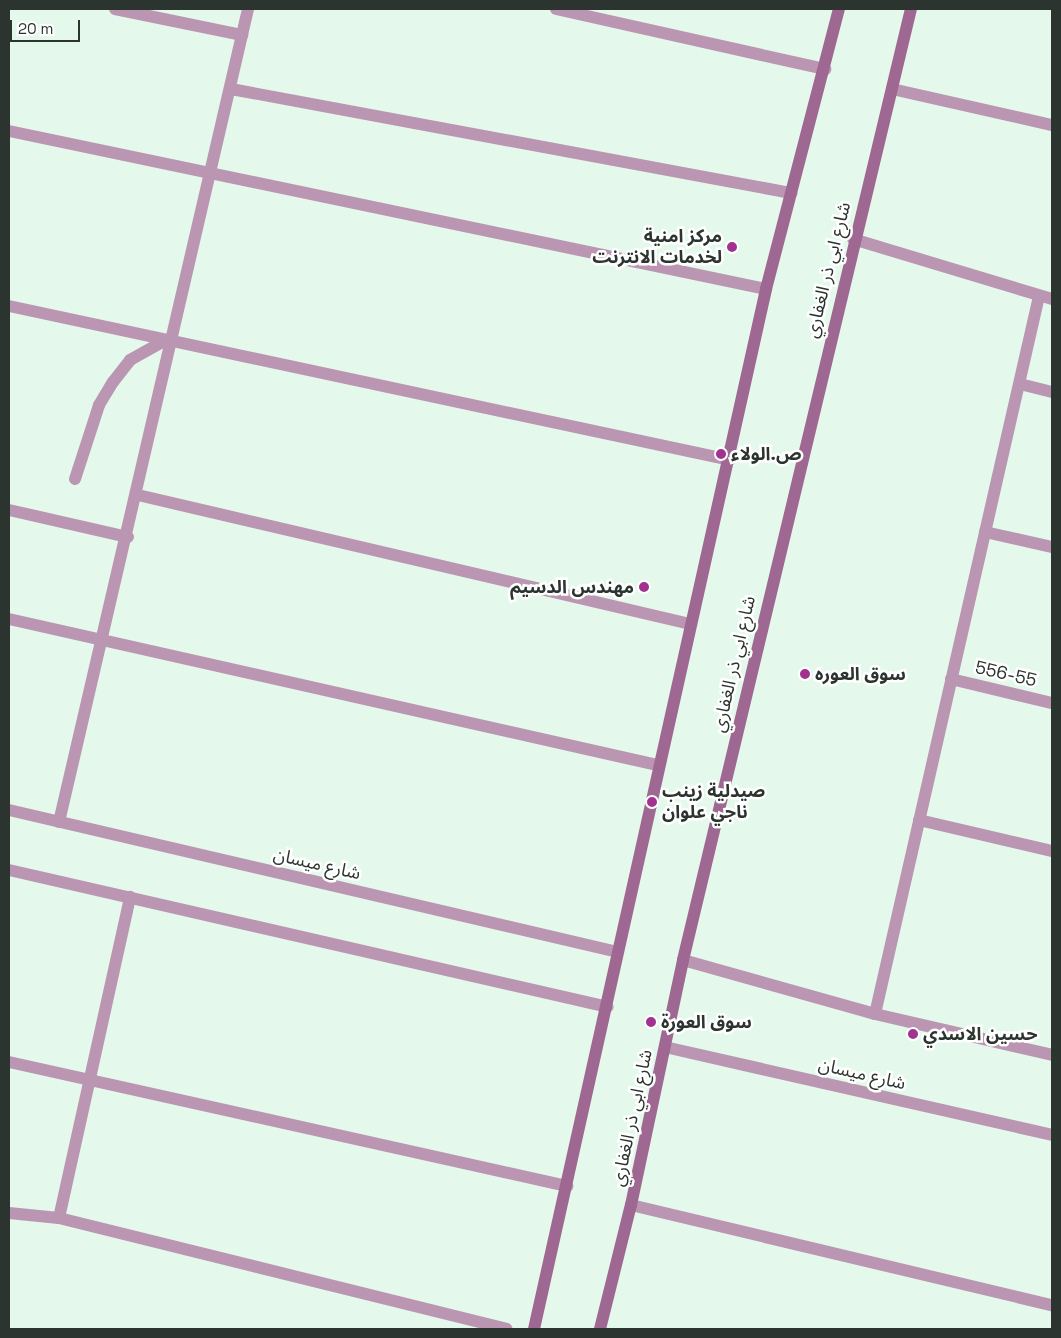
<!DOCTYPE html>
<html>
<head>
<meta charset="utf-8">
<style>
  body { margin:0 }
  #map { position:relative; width:1061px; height:1338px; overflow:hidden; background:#e4f9ec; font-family:"Space Grotesk","Noto Sans Arabic",sans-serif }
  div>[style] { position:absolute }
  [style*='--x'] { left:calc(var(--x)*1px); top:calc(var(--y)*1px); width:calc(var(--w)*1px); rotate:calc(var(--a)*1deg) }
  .service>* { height:12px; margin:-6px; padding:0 6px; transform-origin:6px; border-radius:6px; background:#bb96b2 }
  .minor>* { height:12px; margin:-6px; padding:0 6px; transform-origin:6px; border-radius:6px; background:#bb96b2 }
  .tertiary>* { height:12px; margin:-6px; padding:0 6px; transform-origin:6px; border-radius:6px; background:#bb96b2 }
  .secondary>* { height:12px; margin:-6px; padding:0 6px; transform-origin:6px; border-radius:6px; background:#9e6892 }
  .dots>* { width:14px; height:14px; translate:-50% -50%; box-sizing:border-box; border:2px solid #fff; border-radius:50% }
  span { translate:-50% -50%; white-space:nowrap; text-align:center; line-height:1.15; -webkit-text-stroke:5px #fff; paint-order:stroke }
  .poi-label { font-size:18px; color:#2c342f; font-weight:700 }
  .right { translate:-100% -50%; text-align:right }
  .left { translate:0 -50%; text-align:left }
  .street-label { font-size:18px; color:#2c342f }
  .frame { position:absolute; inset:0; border:10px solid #2c342f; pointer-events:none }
  .scale { position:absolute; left:10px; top:20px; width:70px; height:22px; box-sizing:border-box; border:2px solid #2c342f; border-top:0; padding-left:6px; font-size:15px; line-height:18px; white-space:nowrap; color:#2c342f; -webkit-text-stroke:4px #fff; paint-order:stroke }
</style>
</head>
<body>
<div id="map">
  <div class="service">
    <i style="--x:75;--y:479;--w:78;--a:-72"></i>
    <i style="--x:99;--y:405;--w:27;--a:-59"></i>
    <i style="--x:113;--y:382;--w:28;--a:-52"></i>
    <i style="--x:130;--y:360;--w:41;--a:-29.1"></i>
    <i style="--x:9;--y:510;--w:122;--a:12.8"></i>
  </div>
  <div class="minor">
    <i style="--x:115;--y:9;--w:130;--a:11.6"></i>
    <i style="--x:556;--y:9;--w:276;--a:12.6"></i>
    <i style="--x:231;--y:89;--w:570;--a:10.52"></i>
    <i style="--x:892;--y:89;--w:164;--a:12.7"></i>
    <i style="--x:9;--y:131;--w:773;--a:11.79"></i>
    <i style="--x:853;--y:239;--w:208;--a:16.8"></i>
    <i style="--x:9;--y:306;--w:737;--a:12.06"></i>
    <i style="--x:1020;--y:384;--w:33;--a:14"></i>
    <i style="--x:138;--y:495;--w:567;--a:13.15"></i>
    <i style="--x:985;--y:532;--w:69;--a:12.6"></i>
    <i style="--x:9;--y:619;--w:664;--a:12.7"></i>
    <i style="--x:951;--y:679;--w:104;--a:13.4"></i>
    <i style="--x:919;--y:820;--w:137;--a:13.1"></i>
    <i style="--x:59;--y:822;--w:835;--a:-76.91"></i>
    <i style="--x:875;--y:1014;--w:736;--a:-77.13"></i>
    <i style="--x:9;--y:1062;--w:572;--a:12.53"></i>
    <i style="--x:631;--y:1205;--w:433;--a:13.4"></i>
    <i style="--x:9;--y:1213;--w:50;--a:5.7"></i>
    <i style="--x:59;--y:1218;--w:461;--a:13.9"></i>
    <i style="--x:59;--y:1218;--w:329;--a:-77.5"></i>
  </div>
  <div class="tertiary">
    <i style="--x:9;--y:810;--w:625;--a:13.13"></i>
    <i style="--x:9;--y:870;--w:614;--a:12.88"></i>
    <i style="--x:683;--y:960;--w:199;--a:15.7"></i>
    <i style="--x:875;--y:1014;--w:182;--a:13"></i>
    <i style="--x:665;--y:1047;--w:397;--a:12.8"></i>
  </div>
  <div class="secondary">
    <i style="--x:534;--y:1329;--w:1066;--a:-77.42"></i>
    <i style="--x:766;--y:289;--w:289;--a:-75.4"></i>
    <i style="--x:600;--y:1329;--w:128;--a:-76"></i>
    <i style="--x:631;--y:1205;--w:250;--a:-78"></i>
    <i style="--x:683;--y:960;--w:978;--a:-76.52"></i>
  </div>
  <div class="dots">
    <i style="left:732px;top:247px;background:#a1328f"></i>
    <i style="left:721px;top:454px;background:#a1328f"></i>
    <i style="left:644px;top:587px;background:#a1328f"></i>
    <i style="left:805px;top:674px;background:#a1328f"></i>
    <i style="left:652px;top:802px;background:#a1328f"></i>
    <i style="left:651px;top:1022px;background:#a1328f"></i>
    <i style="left:913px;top:1034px;background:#a1328f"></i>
  </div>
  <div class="poi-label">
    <span class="right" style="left:722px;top:247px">مركز امنية<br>لخدمات الانترنت</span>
    <span class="left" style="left:731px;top:454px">ص.الولاء</span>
    <span class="right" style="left:634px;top:587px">مهندس الدسيم</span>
    <span class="left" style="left:815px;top:674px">سوق العوره</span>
    <span class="left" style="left:662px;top:802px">صيدلية زينب<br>ناجي علوان</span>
    <span class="left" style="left:661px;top:1022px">سوق العورة</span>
    <span class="left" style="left:923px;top:1034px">حسين الاسدي</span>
  </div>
  <div class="street-label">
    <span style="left:828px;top:270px;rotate:-76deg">شارع ابي ذر الغفاري</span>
    <span style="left:734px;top:664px;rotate:-77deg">شارع ابي ذر الغفاري</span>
    <span style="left:1006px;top:674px;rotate:13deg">556-55</span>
    <span style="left:317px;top:864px;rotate:13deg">شارع ميسان</span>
    <span style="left:862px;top:1074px;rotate:13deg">شارع ميسان</span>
    <span style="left:632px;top:1118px;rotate:-78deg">شارع ابي ذر الغفاري</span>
  </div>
  <div class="frame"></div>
  <div class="scale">20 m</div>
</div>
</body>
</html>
